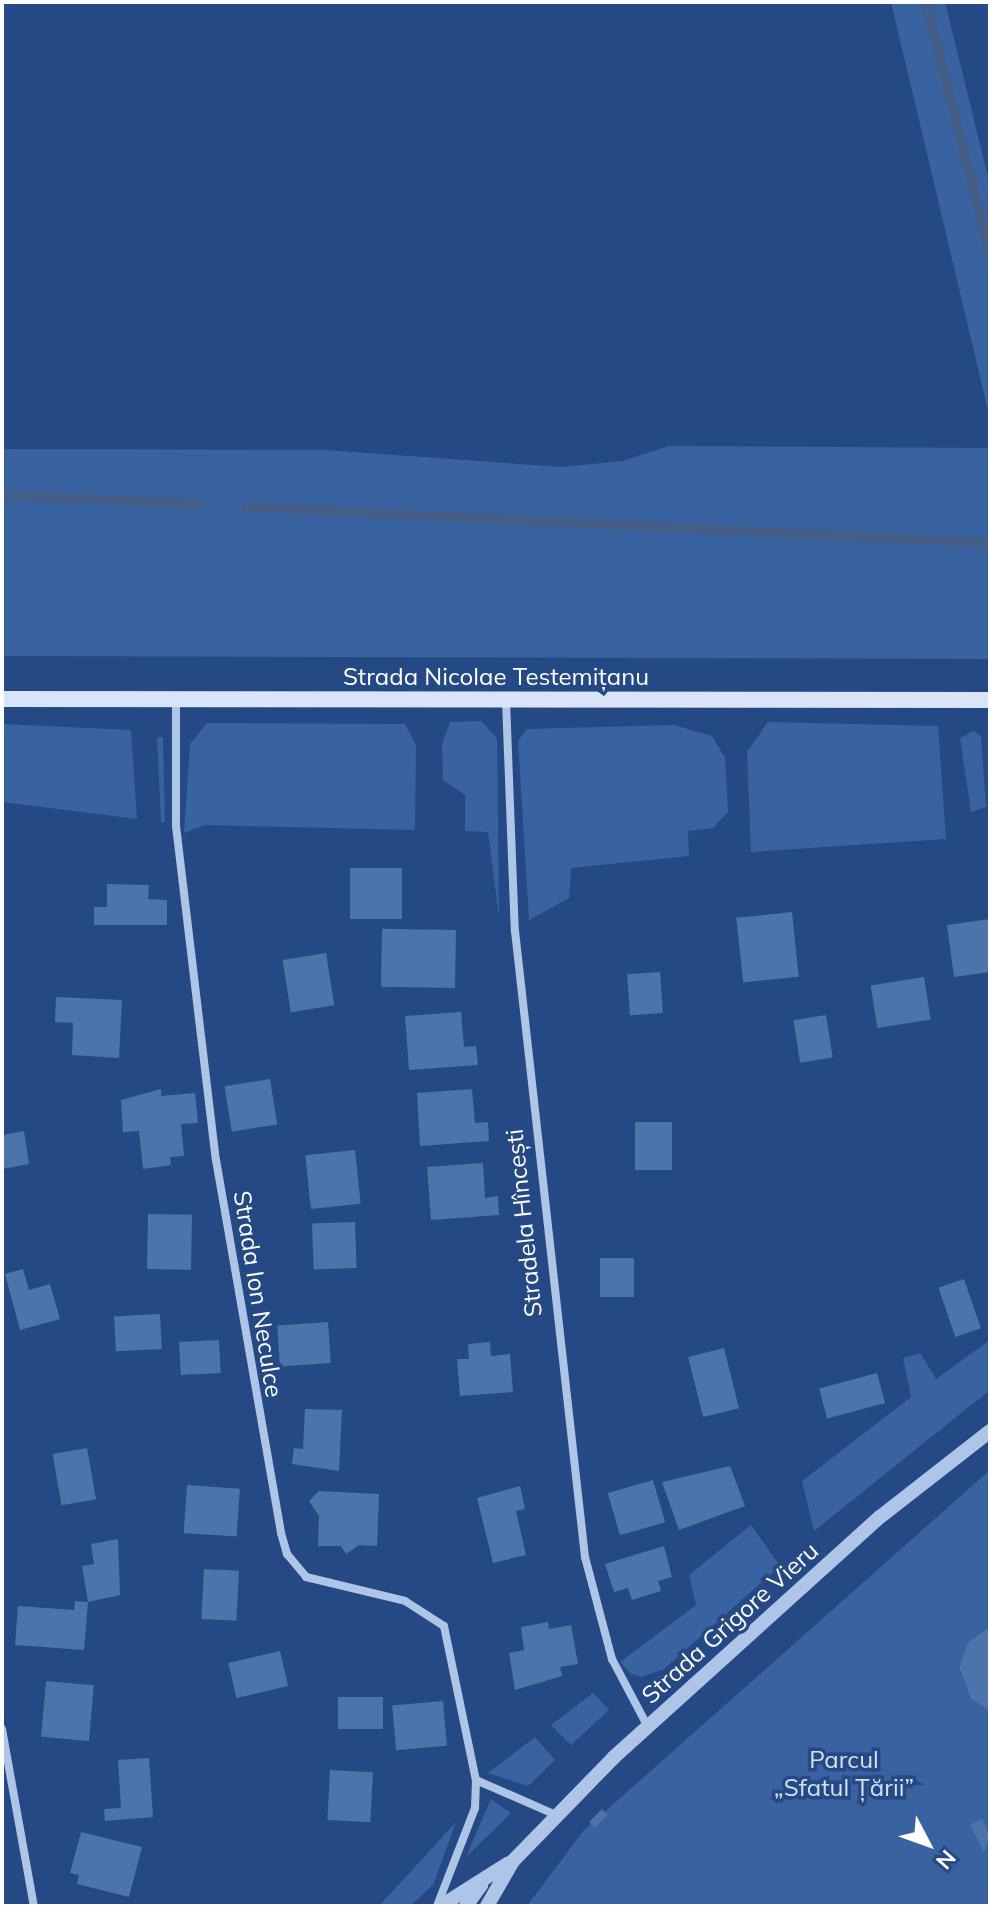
<!DOCTYPE html>
<html>
<head>
<meta charset="utf-8">
<style>
  body { margin:0 }
  #map { position:relative; width:992px; height:1908px; overflow:hidden; background:#254984; font-family:Mulish,sans-serif }
  div>[style] { position:absolute }
  [style*='--x'] { left:calc(var(--x)*1px); top:calc(var(--y)*1px); width:calc(var(--w)*1px); rotate:calc(var(--a)*1deg) }
  .green>* { inset:0; background:#3962a0 }
  .stream>* { height:10px; margin:-5px; padding:0 5px; transform-origin:5px; border-radius:5px; background:#445e88 }
  .building>* { inset:0; background:#4d73ab; transform-origin:0 0 }
  .minor>* { height:8px; margin:-4px; padding:0 4px; transform-origin:4px; border-radius:4px; background:#aec5e8 }
  .tertiary>* { height:14px; margin:-7px; padding:0 7px; transform-origin:7px; border-radius:7px; background:#aec5e8 }
  .secondary>* { height:16px; margin:-8px; padding:0 8px; transform-origin:8px; border-radius:8px; background:#d8e4f7 }
  span { translate:-50% -50%; white-space:nowrap; text-align:center; line-height:1.15; -webkit-text-stroke:7px #254984; paint-order:stroke }
  .street-label { font-size:24px; color:#fff }
  .park-label { font-size:24px; color:#d2e0f6 }
  .frame { position:absolute; inset:0; border:4px solid #fff; pointer-events:none }
  .north { position:absolute; left:888px; top:1804px; width:80px; height:80px; -webkit-text-stroke:6px #254984; paint-order:stroke; rotate:131deg; font-size:22px; font-weight:700; line-height:32px; text-align:center; color:#fff }
  .north::after { content:''; display:block; margin:auto; width:28px; height:36px; background:#fff; clip-path:polygon(50% 0,100% 100%,50% 72%,0 100%) }
</style>
</head>
<body>
<div id="map">
  <div class="green">
    <i style="clip-path:polygon(891px 2px,945px 2px,990px 185px,990px 419px)"></i>
    <i style="clip-path:polygon(669px 446px,990px 448px,990px 659px,2px 656px,2px 449px,325px 450px,562px 467px,622px 461px)"></i>
    <i style="clip-path:polygon(481px 721px,497px 738px,499px 917px,488px 832px,465px 831px,465px 795px,443px 780px,442px 744px,450px 722px)"></i>
    <i style="clip-path:polygon(768px 722px,938px 726px,946px 839px,751px 852px,747px 752px)"></i>
    <i style="clip-path:polygon(207px 723px,405px 724px,416px 745px,415px 830px,205px 825px,184px 833px,190px 744px)"></i>
    <i style="clip-path:polygon(2px 724px,131px 730px,137px 819px,2px 802px)"></i>
    <i style="clip-path:polygon(674px 725px,712px 736px,725px 758px,728px 812px,713px 828px,688px 831px,689px 856px,571px 868px,569px 898px,529px 920px,518px 741px,527px 729px)"></i>
    <i style="clip-path:polygon(974px 731px,981px 736px,986px 807px,971px 812px,960px 738px)"></i>
    <i style="clip-path:polygon(157px 737px,163px 737px,165px 822px,161px 822px)"></i>
    <i style="clip-path:polygon(990px 1340px,990px 1390px,814px 1531px,802px 1481px,911px 1397px,903px 1358px,920px 1353px,936px 1379px)"></i>
    <i style="clip-path:polygon(990px 1470px,990px 1628px,968px 1642px,959px 1668px,971px 1699px,990px 1711px,990px 1906px,527px 1906px,583px 1831px)"></i>
    <i style="clip-path:polygon(751px 1525px,780px 1566px,664px 1669px,641px 1677px,630px 1673px,620px 1662px,696px 1605px,689px 1575px)"></i>
    <i style="clip-path:polygon(593px 1693px,609px 1710px,571px 1745px,551px 1725px)"></i>
    <i style="clip-path:polygon(535px 1737px,555px 1760px,528px 1786px,488px 1773px)"></i>
    <i style="clip-path:polygon(491px 1799px,511px 1813px,466px 1857px)"></i>
    <i style="clip-path:polygon(456px 1822px,433px 1885px,410px 1906px,379px 1906px)"></i>
  </div>
  <div class="stream">
    <i style="--x:926;--y:2;--w:261;--a:75.8"></i>
    <i style="--x:2;--y:495;--w:196;--a:2.6"></i>
    <i style="--x:247;--y:507;--w:744;--a:2.77"></i>
  </div>
  <div class="building">
    <i style="left:350px;top:868px;width:52px;height:51px"></i>
    <i style="clip-path:polygon(107px 884px,149px 885px,148px 899px,167px 900px,167px 925px,94px 925px,94px 907px,107px 907px)"></i>
    <i style="left:792px;top:912px;width:65px;height:56px;rotate:84deg"></i>
    <i style="clip-path:polygon(990px 919px,990px 972px,954px 977px,947px 925px)"></i>
    <i style="left:456px;top:930px;width:58px;height:74px;rotate:91deg"></i>
    <i style="left:326px;top:953px;width:53px;height:44px;rotate:81deg"></i>
    <i style="left:660px;top:972px;width:41px;height:33px;rotate:86deg"></i>
    <i style="left:924px;top:977px;width:43px;height:54px;rotate:81deg"></i>
    <i style="clip-path:polygon(56px 997px,122px 1000px,119px 1058px,72px 1055px,73px 1023px,55px 1022px)"></i>
    <i style="clip-path:polygon(461px 1012px,464px 1047px,476px 1046px,478px 1065px,409px 1070px,405px 1016px)"></i>
    <i style="left:826px;top:1015px;width:43px;height:33px;rotate:81deg"></i>
    <i style="left:270px;top:1079px;width:46px;height:46px;rotate:81deg"></i>
    <i style="clip-path:polygon(161px 1089px,161px 1096px,195px 1093px,198px 1123px,181px 1124px,184px 1156px,170px 1157px,171px 1165px,143px 1169px,139px 1131px,123px 1132px,121px 1100px)"></i>
    <i style="clip-path:polygon(472px 1089px,475px 1123px,488px 1122px,489px 1141px,420px 1146px,417px 1093px)"></i>
    <i style="left:672px;top:1122px;width:48px;height:37px;rotate:90deg"></i>
    <i style="clip-path:polygon(24px 1131px,29px 1164px,2px 1169px,2px 1135px)"></i>
    <i style="left:355px;top:1150px;width:54px;height:50px;rotate:84deg"></i>
    <i style="clip-path:polygon(483px 1163px,485px 1198px,498px 1196px,499px 1215px,431px 1220px,427px 1167px)"></i>
    <i style="left:148px;top:1214px;width:44px;height:55px;rotate:1deg"></i>
    <i style="left:355px;top:1222px;width:46px;height:43px;rotate:88deg"></i>
    <i style="left:600px;top:1258px;width:34px;height:39px"></i>
    <i style="clip-path:polygon(23px 1269px,29px 1290px,50px 1284px,60px 1319px,20px 1330px,5px 1274px)"></i>
    <i style="left:964px;top:1279px;width:52px;height:27px;rotate:71deg"></i>
    <i style="left:160px;top:1314px;width:35px;height:46px;rotate:87deg"></i>
    <i style="left:328px;top:1322px;width:41px;height:51px;rotate:86deg"></i>
    <i style="left:219px;top:1340px;width:33px;height:40px;rotate:87deg"></i>
    <i style="clip-path:polygon(490px 1342px,491px 1356px,510px 1354px,513px 1392px,460px 1396px,457px 1359px,469px 1359px,468px 1344px)"></i>
    <i style="left:724px;top:1348px;width:62px;height:37px;rotate:76deg"></i>
    <i style="left:877px;top:1373px;width:31px;height:60px;rotate:75deg"></i>
    <i style="clip-path:polygon(305px 1409px,342px 1410px,339px 1471px,292px 1464px,294px 1448px,303px 1449px)"></i>
    <i style="left:87px;top:1448px;width:52px;height:35px;rotate:80deg"></i>
    <i style="clip-path:polygon(730px 1466px,745px 1506px,679px 1530px,662px 1482px)"></i>
    <i style="left:653px;top:1480px;width:44px;height:47px;rotate:74deg"></i>
    <i style="left:187px;top:1485px;width:53px;height:48px;rotate:4deg"></i>
    <i style="clip-path:polygon(520px 1486px,525px 1509px,516px 1511px,526px 1555px,493px 1563px,477px 1498px)"></i>
    <i style="clip-path:polygon(319px 1491px,379px 1494px,377px 1546px,359px 1545px,346px 1554px,341px 1546px,318px 1546px,319px 1516px,309px 1501px)"></i>
    <i style="clip-path:polygon(118px 1539px,120px 1595px,88px 1602px,82px 1566px,94px 1564px,91px 1544px)"></i>
    <i style="clip-path:polygon(664px 1546px,672px 1577px,658px 1581px,661px 1591px,632px 1600px,628px 1588px,614px 1592px,605px 1564px)"></i>
    <i style="left:204px;top:1569px;width:35px;height:50px;rotate:3deg"></i>
    <i style="clip-path:polygon(75px 1601px,88px 1602px,84px 1650px,15px 1645px,18px 1606px,74px 1610px)"></i>
    <i style="clip-path:polygon(548px 1622px,549px 1629px,571px 1625px,578px 1664px,560px 1667px,562px 1676px,515px 1690px,509px 1653px,524px 1650px,521px 1627px)"></i>
    <i style="clip-path:polygon(990px 1627px,990px 1711px,971px 1699px,959px 1667px,968px 1642px)"></i>
    <i style="left:280px;top:1651px;width:36px;height:53px;rotate:77deg"></i>
    <i style="left:46px;top:1681px;width:48px;height:56px;rotate:5deg"></i>
    <i style="left:338px;top:1697px;width:45px;height:32px"></i>
    <i style="left:443px;top:1701px;width:45px;height:51px;rotate:85deg"></i>
    <i style="clip-path:polygon(149px 1758px,153px 1817px,105px 1821px,104px 1809px,121px 1808px,118px 1760px)"></i>
    <i style="left:330px;top:1770px;width:43px;height:50px;rotate:3deg"></i>
    <i style="left:602px;top:1809px;width:8px;height:18px;rotate:45deg"></i>
    <i style="clip-path:polygon(982px 1819px,990px 1836px,984px 1852px,970px 1825px)"></i>
    <i style="clip-path:polygon(81px 1832px,142px 1847px,129px 1897px,77px 1884px,79px 1875px,70px 1873px)"></i>
  </div>
  <div class="minor">
    <i style="--x:506;--y:701;--w:230;--a:87.8"></i>
    <i style="--x:515;--y:931;--w:630;--a:83.62"></i>
    <i style="--x:585;--y:1557;--w:106;--a:75.2"></i>
    <i style="--x:612;--y:1659;--w:77;--a:62.1"></i>
    <i style="--x:176;--y:702;--w:124;--a:90"></i>
    <i style="--x:176;--y:826;--w:336;--a:83.2"></i>
    <i style="--x:216;--y:1160;--w:379;--a:80.1"></i>
    <i style="--x:281;--y:1533;--w:22;--a:74"></i>
    <i style="--x:287;--y:1554;--w:30;--a:50"></i>
    <i style="--x:306;--y:1577;--w:102;--a:13.6"></i>
    <i style="--x:405;--y:1601;--w:46;--a:32.7"></i>
    <i style="--x:444;--y:1626;--w:157;--a:78.3"></i>
    <i style="--x:476;--y:1780;--w:28;--a:92"></i>
    <i style="--x:475;--y:1808;--w:105;--a:111.2"></i>
    <i style="--x:2;--y:1729;--w:180;--a:79.8"></i>
    <i style="--x:476;--y:1780;--w:87;--a:23.6"></i>
  </div>
  <div class="tertiary">
    <i style="--x:441;--y:1906;--w:80;--a:-32.3"></i>
    <i style="--x:466;--y:1906;--w:26;--a:-54"></i>
    <i style="--x:487;--y:1906;--w:52;--a:-60"></i>
    <i style="--x:513;--y:1861;--w:144;--a:-45.8"></i>
    <i style="--x:613;--y:1758;--w:360;--a:-42.1"></i>
    <i style="--x:880;--y:1517;--w:140;--a:-38"></i>
  </div>
  <div class="secondary">
    <i style="--x:2;--y:699;--w:988;--a:0.06"></i>
  </div>
  <div class="street-label">
    <span style="left:496px;top:677px">Strada Nicolae Testemițanu</span>
    <span style="left:524px;top:1223px;rotate:-96deg">Stradela Hîncești</span>
    <span style="left:258px;top:1294px;rotate:81deg">Strada Ion Neculce</span>
    <span style="left:730px;top:1623px;rotate:-42deg">Strada Grigore Vieru</span>
  </div>
  <div class="park-label">
    <span style="left:844px;top:1774px">Parcul<br>„Sfatul Țării”</span>
  </div>
  <div class="frame"></div>
  <div class="north">N</div>
</div>
</body>
</html>
